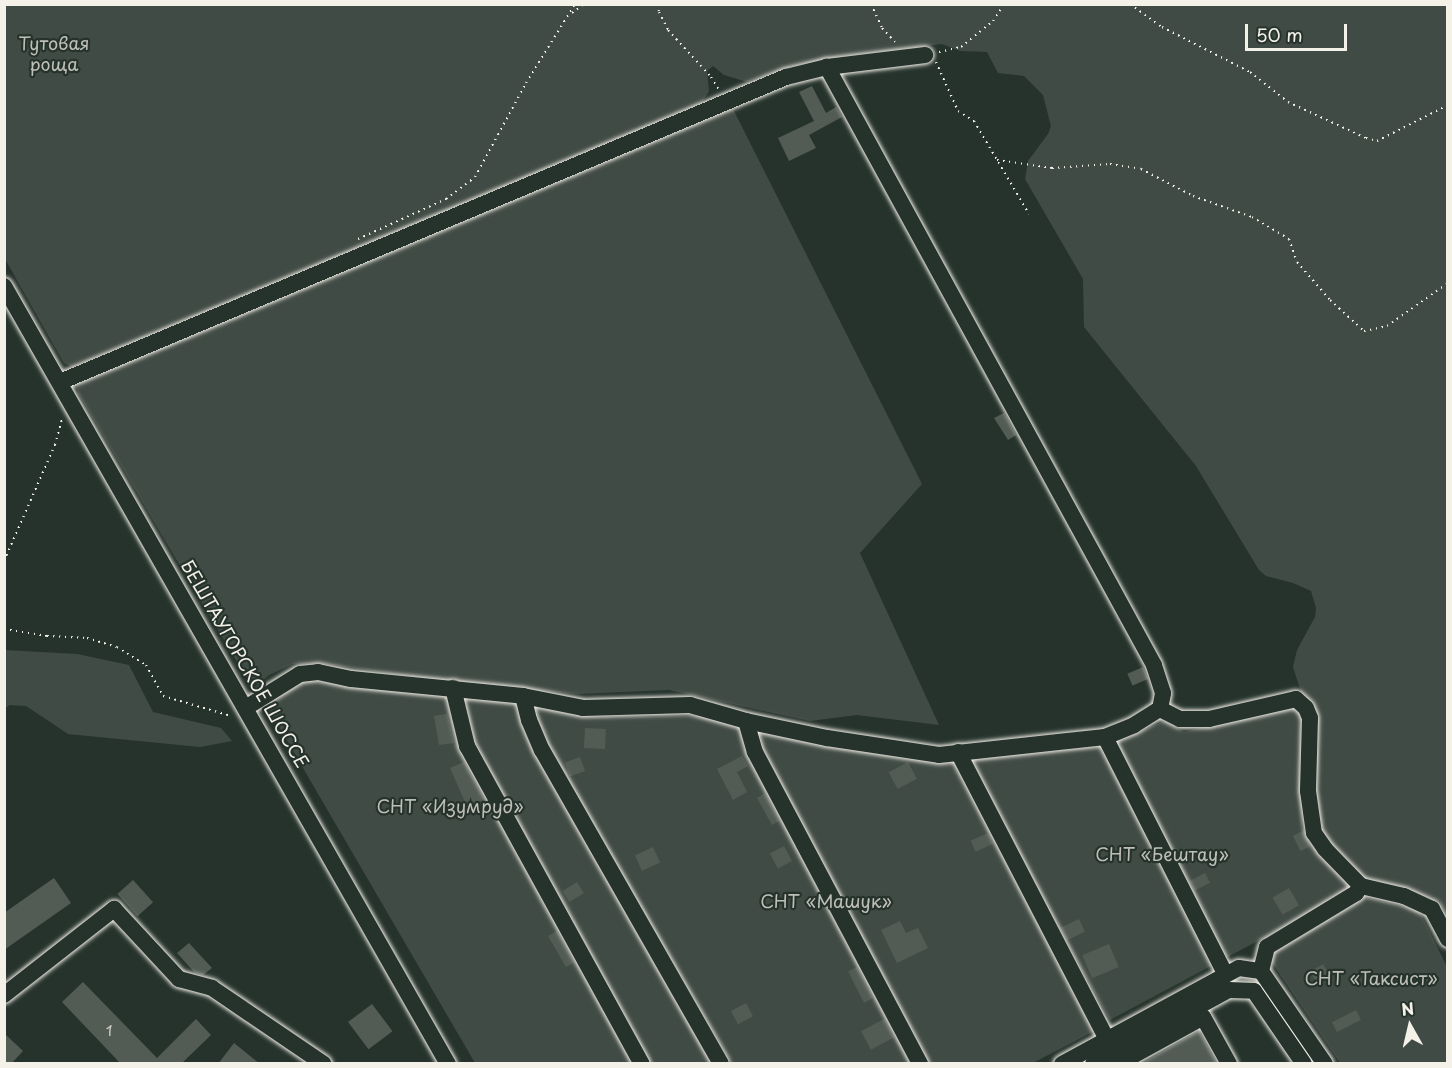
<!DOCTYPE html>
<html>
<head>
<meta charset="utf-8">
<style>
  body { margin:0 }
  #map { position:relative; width:1452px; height:1068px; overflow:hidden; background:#26332d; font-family:"Playpen Sans",sans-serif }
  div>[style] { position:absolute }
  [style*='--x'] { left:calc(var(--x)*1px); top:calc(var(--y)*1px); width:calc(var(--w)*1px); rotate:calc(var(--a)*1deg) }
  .green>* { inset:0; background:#414b45 }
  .building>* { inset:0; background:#525c55; transform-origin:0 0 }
  .path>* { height:2px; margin-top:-1px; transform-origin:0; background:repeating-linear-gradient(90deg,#f4f1e8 0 1.5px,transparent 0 6px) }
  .roads { filter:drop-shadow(0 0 2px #f4f1e8) drop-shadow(0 0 2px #f4f1e8) }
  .minor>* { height:16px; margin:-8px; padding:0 8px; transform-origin:8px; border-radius:8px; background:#26332d }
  span { translate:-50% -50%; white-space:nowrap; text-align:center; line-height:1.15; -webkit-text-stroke:4.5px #26332d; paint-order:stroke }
  .number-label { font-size:15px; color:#ccccc3 }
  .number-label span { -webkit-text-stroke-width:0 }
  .park-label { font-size:18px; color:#bebfb7 }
  .street-label { font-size:18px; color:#f4f1e8 }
  .frame { position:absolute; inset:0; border:6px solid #f4f1e8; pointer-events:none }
  .north { position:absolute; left:1380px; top:996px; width:60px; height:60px; -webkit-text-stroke:4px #26332d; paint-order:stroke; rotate:352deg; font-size:16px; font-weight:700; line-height:24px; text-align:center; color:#f4f1e8 }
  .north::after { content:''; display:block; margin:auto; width:21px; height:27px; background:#f4f1e8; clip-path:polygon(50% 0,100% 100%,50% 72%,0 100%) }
  .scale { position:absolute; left:1245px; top:24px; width:102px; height:27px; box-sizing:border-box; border:3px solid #f4f1e8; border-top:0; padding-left:8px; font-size:18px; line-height:21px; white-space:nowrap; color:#f4f1e8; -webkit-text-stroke:4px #26332d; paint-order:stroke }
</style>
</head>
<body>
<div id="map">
  <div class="green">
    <i style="clip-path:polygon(4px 5px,1447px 5px,1447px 917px,1440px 901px,1363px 888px,1309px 821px,1302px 695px,1293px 667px,1297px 650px,1315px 617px,1316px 608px,1311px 591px,1293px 583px,1266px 576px,1259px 570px,1196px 466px,1084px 327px,1083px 279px,1025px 179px,1028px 161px,1048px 134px,1051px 126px,1043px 95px,1024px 76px,998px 73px,987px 52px,960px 51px,942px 44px,843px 56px,791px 66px,747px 82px,724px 75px,713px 66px,707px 71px,709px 91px,702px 103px,72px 367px,64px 363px,5px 259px)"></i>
    <i style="clip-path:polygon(730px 103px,922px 484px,860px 553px,939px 725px,857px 715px,810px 721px,669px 690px,577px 694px,451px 682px,320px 663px,293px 664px,269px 675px,259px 684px,250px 684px,78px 393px,76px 379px)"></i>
    <i style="clip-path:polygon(4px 650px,77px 654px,129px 665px,153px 712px,221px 728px,232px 741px,200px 747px,68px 734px,26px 706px,10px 705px,5px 708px)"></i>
    <i style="clip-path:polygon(307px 680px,515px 702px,717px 1063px,475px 1063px,268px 708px,279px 690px)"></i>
    <i style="clip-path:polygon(521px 702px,592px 717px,712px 716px,954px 759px,1098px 1029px,1033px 1063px,732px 1063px)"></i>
    <i style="clip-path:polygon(1291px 707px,1305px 719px,1302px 828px,1353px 890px,1110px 1020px,965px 758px,1108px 746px,1165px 721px,1184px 732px)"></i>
    <i style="clip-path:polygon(1363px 897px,1419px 910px,1447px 967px,1447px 1063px,1340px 1063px,1264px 951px)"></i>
  </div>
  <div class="building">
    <i style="clip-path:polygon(812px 86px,826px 113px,836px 107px,842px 117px,809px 135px,816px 148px,789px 161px,778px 138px,814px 121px,799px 92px)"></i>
    <i style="clip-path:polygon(1004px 413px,1016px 435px,1008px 440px,994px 418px)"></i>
    <i style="left:1143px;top:667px;width:13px;height:17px;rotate:67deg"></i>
    <i style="clip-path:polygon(447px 714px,454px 743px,439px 745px,434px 716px)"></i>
    <i style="left:585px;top:728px;width:21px;height:20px;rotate:3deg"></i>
    <i style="clip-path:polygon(742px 756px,748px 766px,737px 772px,747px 792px,733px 800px,717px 769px)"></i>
    <i style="left:580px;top:757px;width:15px;height:16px;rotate:70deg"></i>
    <i style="clip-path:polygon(464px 762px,484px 799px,468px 809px,450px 768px)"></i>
    <i style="left:908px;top:762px;width:19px;height:22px;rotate:62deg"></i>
    <i style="clip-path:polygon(765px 793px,779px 821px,772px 825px,757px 798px)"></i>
    <i style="left:1303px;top:831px;width:17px;height:11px;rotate:65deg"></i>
    <i style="left:988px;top:833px;width:12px;height:19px;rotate:66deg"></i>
    <i style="left:784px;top:846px;width:17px;height:16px;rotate:62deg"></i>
    <i style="left:653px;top:847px;width:17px;height:20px;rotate:65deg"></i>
    <i style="left:1205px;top:873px;width:11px;height:17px;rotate:63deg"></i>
    <i style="clip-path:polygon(54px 878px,71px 903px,4px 950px,4px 913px)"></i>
    <i style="left:133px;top:880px;width:30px;height:21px;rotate:48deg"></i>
    <i style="left:577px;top:882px;width:13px;height:17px;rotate:58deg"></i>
    <i style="left:1289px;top:888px;width:20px;height:19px;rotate:60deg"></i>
    <i style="left:1079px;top:919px;width:14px;height:20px;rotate:65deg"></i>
    <i style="clip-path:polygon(900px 921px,906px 933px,918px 928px,928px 948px,897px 963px,881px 930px)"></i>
    <i style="clip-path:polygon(557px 931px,574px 963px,566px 967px,548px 936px)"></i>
    <i style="clip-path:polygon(189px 943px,212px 968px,203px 975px,194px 972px,177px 953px)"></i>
    <i style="left:1109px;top:944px;width:25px;height:29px;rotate:67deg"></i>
    <i style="left:1323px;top:964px;width:12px;height:15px;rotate:59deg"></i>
    <i style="left:857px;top:967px;width:35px;height:10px;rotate:63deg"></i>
    <i style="clip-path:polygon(83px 982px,157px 1058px,196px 1019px,211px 1035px,181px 1064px,121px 1064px,62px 1002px)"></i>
    <i style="left:746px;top:1003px;width:15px;height:17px;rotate:62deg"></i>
    <i style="left:372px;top:1004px;width:34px;height:30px;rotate:53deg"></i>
    <i style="left:1356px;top:1010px;width:11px;height:27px;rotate:63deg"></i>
    <i style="left:884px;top:1019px;width:21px;height:26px;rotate:62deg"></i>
    <i style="clip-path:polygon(1199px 1031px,1217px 1064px,1141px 1064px)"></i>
    <i style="clip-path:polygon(4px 1033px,23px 1051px,11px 1064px,4px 1064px)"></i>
    <i style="clip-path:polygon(234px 1043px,260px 1064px,218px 1064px)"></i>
  </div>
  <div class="path">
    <i style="--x:658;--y:4;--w:8;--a:83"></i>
    <i style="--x:659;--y:12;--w:20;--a:63"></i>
    <i style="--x:668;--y:30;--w:64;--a:47.5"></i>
    <i style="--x:711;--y:77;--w:15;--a:58"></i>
    <i style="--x:871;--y:4;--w:26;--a:65"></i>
    <i style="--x:882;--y:28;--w:19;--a:47"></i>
    <i style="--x:1130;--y:4;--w:39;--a:36"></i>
    <i style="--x:1162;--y:27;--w:99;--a:27.1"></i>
    <i style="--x:1250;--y:72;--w:48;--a:38.3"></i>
    <i style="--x:1288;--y:102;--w:86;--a:24.8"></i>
    <i style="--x:1366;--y:138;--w:11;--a:15"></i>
    <i style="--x:1377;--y:141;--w:80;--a:-26.9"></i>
    <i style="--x:572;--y:13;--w:15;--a:-37"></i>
    <i style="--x:939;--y:52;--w:23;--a:-13"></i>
    <i style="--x:961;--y:47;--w:41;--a:-39.1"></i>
    <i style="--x:993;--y:21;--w:20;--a:-57"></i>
    <i style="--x:936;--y:62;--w:54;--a:65.8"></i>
    <i style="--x:958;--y:111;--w:19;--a:32"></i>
    <i style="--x:974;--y:121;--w:108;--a:59.4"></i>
    <i style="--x:997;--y:160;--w:56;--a:8.3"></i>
    <i style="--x:1052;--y:168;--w:58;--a:-3.9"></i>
    <i style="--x:1110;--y:164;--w:31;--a:9"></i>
    <i style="--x:1141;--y:169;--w:59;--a:27.4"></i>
    <i style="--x:1193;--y:196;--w:63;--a:19.6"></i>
    <i style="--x:1252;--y:217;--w:43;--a:30.7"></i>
    <i style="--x:1289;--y:239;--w:24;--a:71"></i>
    <i style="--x:1297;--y:262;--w:50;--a:49"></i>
    <i style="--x:1330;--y:300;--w:46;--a:42.4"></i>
    <i style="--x:1364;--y:331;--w:24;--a:-12"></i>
    <i style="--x:1387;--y:326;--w:75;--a:-35.2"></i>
    <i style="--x:358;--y:239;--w:97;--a:-24.4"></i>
    <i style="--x:446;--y:199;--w:36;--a:-37"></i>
    <i style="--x:475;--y:177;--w:107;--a:-61.5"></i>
    <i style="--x:526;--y:83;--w:93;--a:-58.2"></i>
    <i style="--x:4;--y:561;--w:127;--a:-66.3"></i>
    <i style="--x:55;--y:445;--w:27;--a:-75"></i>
    <i style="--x:4;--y:629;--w:44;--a:9.2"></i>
    <i style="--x:47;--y:636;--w:40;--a:2.9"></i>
    <i style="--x:87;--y:638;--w:31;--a:17"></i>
    <i style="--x:117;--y:647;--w:34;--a:32"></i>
    <i style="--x:146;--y:665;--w:35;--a:61"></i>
    <i style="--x:163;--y:696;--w:71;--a:16.4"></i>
  </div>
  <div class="roads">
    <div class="minor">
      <i style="--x:4;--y:286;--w:896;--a:60.29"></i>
      <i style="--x:60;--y:382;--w:787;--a:-22.79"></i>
      <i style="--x:786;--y:77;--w:42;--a:-13.7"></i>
      <i style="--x:827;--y:67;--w:99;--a:-7"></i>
      <i style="--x:453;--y:688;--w:60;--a:76.4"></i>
      <i style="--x:467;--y:746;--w:363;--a:61.2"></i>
      <i style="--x:523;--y:696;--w:25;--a:76"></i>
      <i style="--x:529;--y:720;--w:33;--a:67"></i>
      <i style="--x:542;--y:750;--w:361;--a:60.3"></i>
      <i style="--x:247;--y:707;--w:62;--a:-31.9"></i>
      <i style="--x:300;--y:674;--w:18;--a:-6"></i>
      <i style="--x:318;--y:672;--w:34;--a:12"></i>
      <i style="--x:351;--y:679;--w:173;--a:5.6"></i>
      <i style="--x:523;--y:696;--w:61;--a:11.3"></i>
      <i style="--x:583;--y:708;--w:107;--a:-1.6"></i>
      <i style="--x:690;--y:705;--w:58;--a:15.9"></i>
      <i style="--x:746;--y:721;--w:83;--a:11.9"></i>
      <i style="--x:827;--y:738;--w:113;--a:8.6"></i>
      <i style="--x:939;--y:755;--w:167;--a:-6.2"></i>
      <i style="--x:1105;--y:737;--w:31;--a:-22"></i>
      <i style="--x:1134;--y:725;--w:31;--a:-32"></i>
      <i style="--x:1160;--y:709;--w:16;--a:-79"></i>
      <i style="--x:1163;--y:693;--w:29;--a:-108"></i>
      <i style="--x:1154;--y:665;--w:682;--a:-118.67"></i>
      <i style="--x:1160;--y:709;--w:22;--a:27"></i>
      <i style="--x:1180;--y:719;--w:29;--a:0"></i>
      <i style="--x:1209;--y:719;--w:89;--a:-12.9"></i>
      <i style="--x:1296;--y:699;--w:13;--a:42"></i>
      <i style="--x:1306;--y:708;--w:11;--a:68"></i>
      <i style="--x:1310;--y:718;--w:73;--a:91.6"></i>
      <i style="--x:1308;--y:791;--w:42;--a:81.9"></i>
      <i style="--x:1314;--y:833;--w:19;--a:55"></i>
      <i style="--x:1325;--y:849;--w:52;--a:45.8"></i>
      <i style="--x:1361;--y:886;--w:44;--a:13.1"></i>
      <i style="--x:1404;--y:896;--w:31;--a:25"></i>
      <i style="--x:1432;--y:909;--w:34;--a:62"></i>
      <i style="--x:746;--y:721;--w:32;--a:74"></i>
      <i style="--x:755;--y:752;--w:353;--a:62.1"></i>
      <i style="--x:1105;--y:737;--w:266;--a:63.1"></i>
      <i style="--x:958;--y:752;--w:323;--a:62.6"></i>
      <i style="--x:1261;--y:971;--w:25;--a:-76"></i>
      <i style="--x:1267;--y:947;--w:104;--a:-31.2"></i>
      <i style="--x:1356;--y:893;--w:9;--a:-54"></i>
      <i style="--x:4;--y:995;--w:140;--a:-38"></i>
      <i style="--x:114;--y:909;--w:96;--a:47.1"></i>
      <i style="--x:179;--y:979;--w:34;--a:15"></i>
      <i style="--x:212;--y:988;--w:135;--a:34.2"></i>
      <i style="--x:1062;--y:1064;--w:201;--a:-28.5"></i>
      <i style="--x:1239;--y:968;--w:22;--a:8"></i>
      <i style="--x:1261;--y:971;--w:113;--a:55.5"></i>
      <i style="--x:1093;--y:1064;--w:155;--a:-28.6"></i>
      <i style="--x:1229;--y:990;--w:25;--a:2"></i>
      <i style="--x:1254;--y:991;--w:88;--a:55.6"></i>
      <i style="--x:1118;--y:1064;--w:97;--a:-28.9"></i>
      <i style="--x:1203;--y:1017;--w:54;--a:61"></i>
    </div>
  </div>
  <div class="number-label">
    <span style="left:109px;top:1030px">1</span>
  </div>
  <div class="park-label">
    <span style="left:54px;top:54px">Тутовая<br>роща</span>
    <span style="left:450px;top:806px">СНТ «Изумруд»</span>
    <span style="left:1162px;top:854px">СНТ «Бештау»</span>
    <span style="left:826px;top:901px">СНТ «Машук»</span>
    <span style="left:1371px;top:978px">СНТ «Таксист»</span>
  </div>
  <div class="street-label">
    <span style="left:245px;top:664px;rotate:60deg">БЕШТАУГОРСКОЕ ШОССЕ</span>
  </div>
  <div class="frame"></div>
  <div class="north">N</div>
  <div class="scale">50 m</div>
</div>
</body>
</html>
